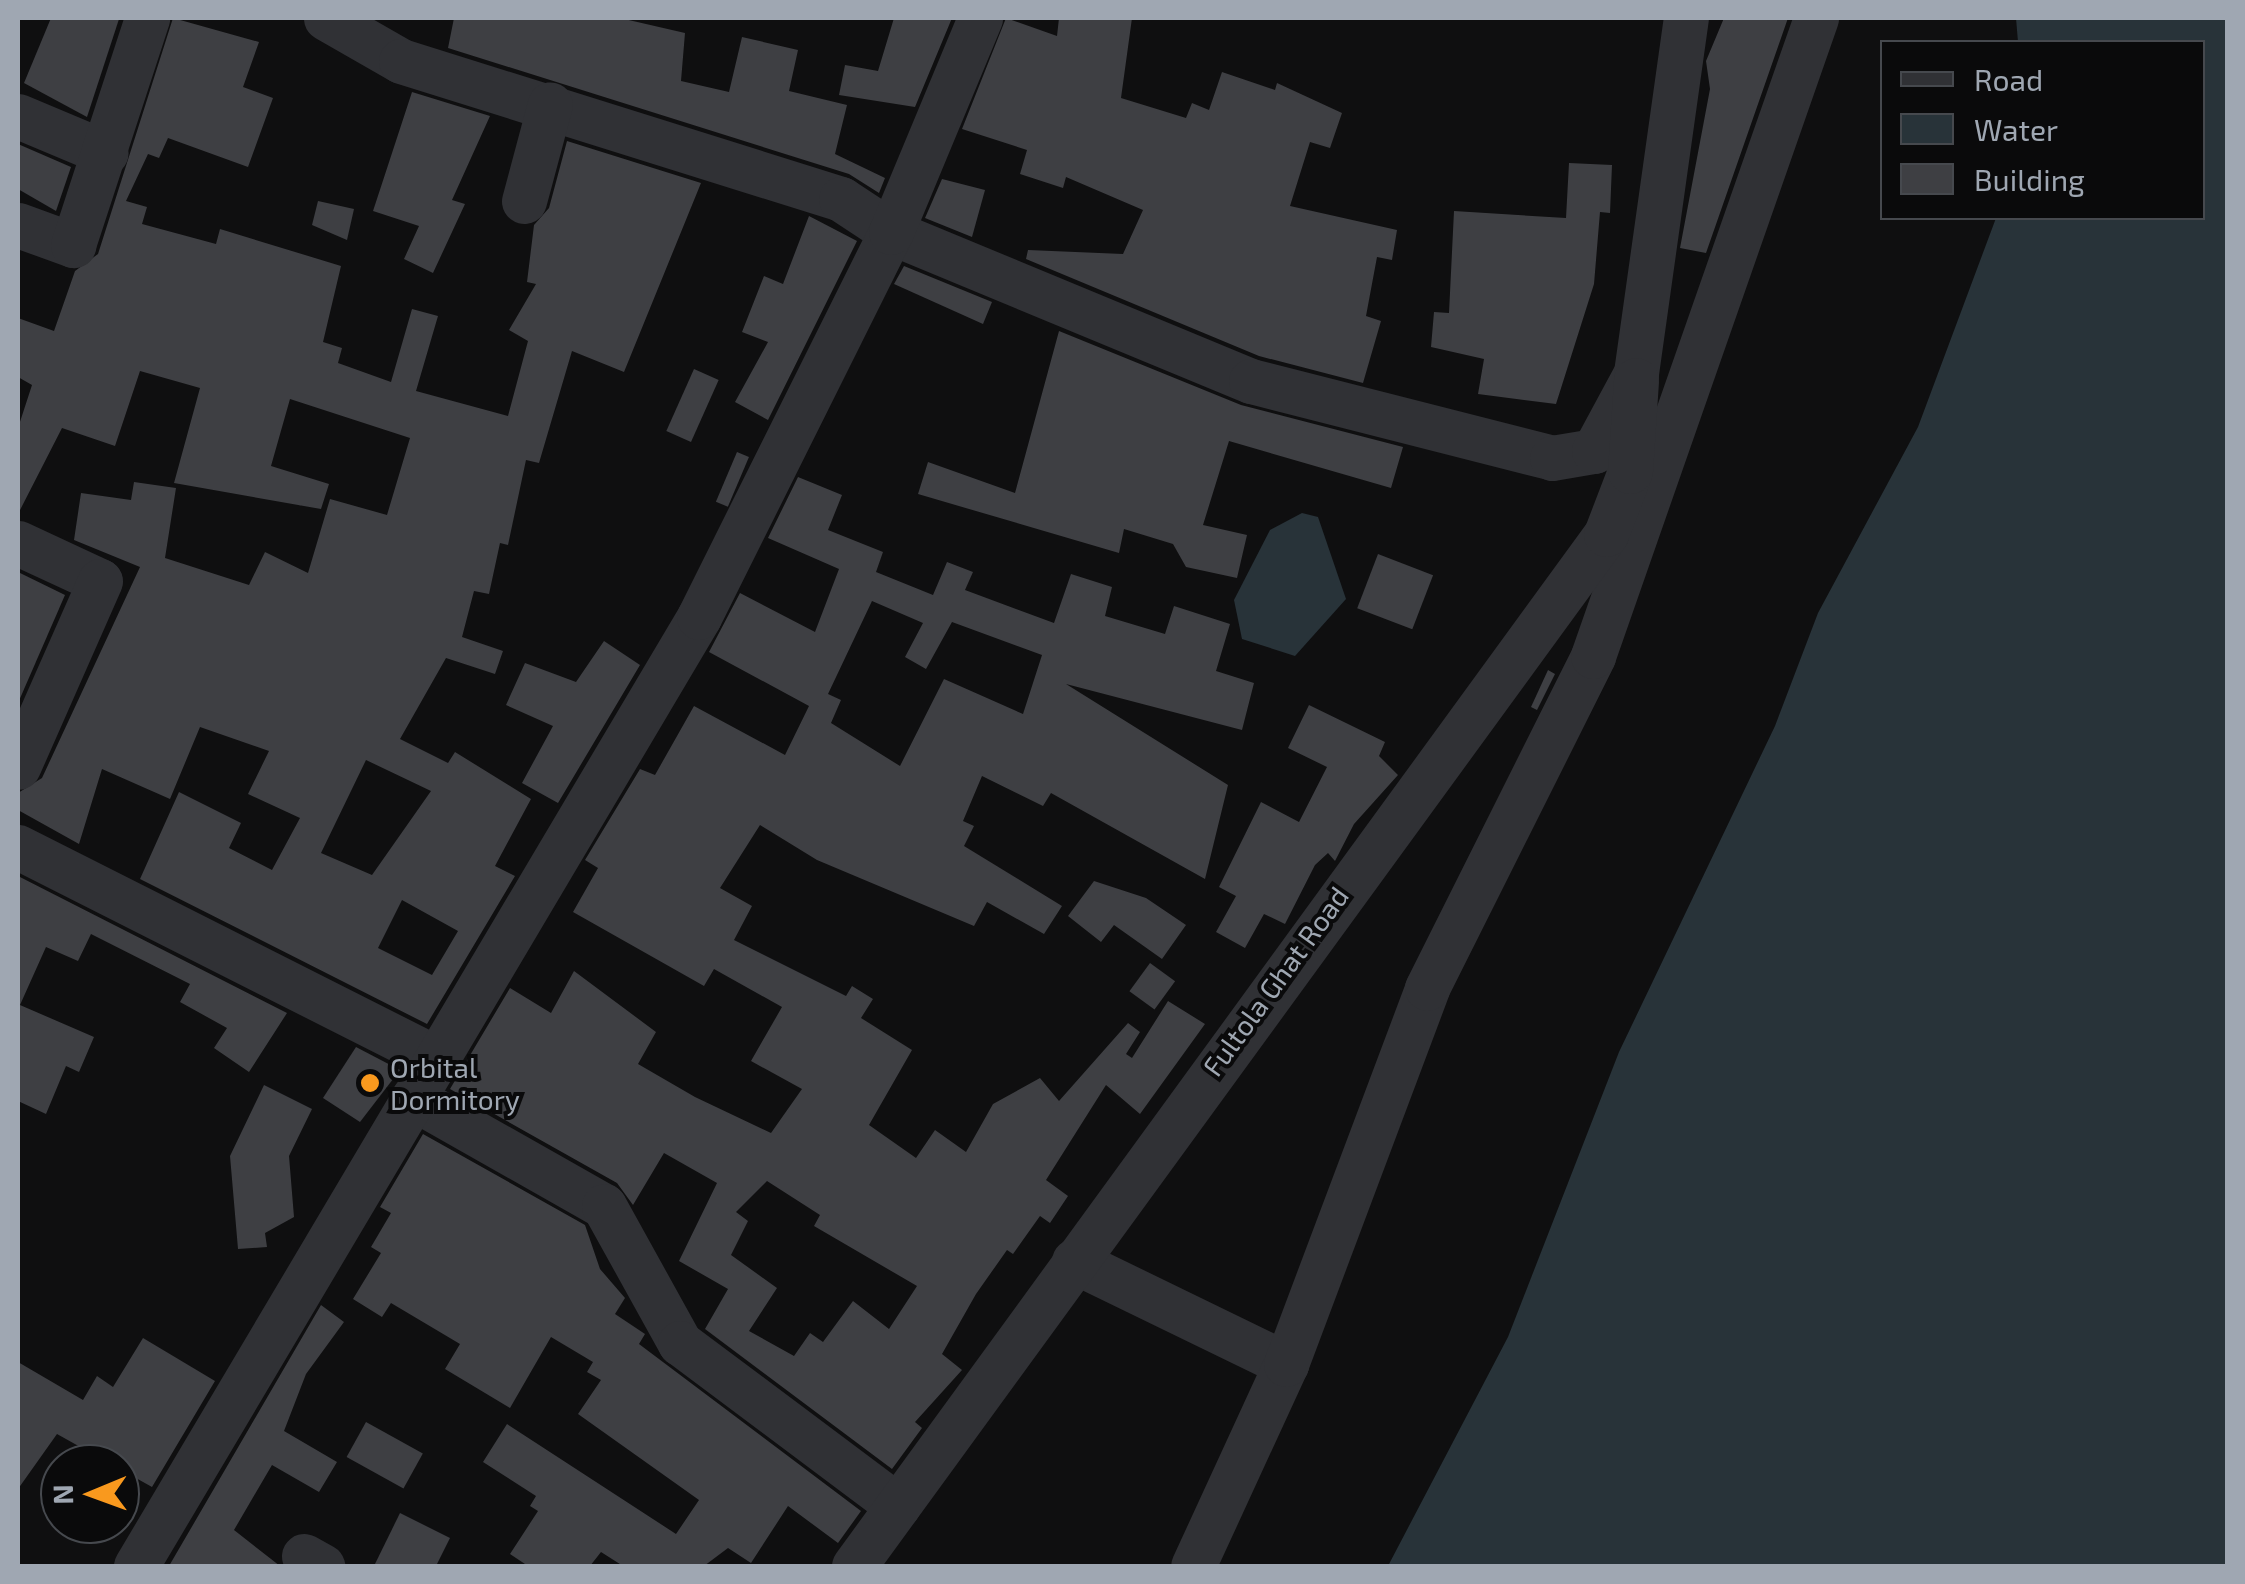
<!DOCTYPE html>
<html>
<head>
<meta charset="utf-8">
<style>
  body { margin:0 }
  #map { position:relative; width:2245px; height:1584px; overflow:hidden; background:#0f0f10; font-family:"Exo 2",sans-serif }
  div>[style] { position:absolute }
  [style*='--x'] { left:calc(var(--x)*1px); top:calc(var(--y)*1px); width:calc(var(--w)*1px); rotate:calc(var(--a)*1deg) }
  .water>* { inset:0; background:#283339 }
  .building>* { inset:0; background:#3e3f43; transform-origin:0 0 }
  .minor>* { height:45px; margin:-22.5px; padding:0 22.5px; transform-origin:22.5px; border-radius:22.5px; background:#303135 }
  .dots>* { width:28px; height:28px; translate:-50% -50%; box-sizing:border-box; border:5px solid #0a0a0b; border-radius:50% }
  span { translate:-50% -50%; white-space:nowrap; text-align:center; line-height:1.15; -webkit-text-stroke:8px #0a0a0b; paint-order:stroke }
  .street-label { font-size:28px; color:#9fa7b2 }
  .poi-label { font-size:28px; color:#9fa7b2 }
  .left { translate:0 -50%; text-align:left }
  .frame { position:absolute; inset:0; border:20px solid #9fa7b2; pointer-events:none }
  .legend { position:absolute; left:1880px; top:40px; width:325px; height:180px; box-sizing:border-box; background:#0a0a0b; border:2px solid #46494e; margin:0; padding:12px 18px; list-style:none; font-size:30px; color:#9fa7b2 }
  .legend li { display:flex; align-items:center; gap:20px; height:50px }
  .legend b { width:50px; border:2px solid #46494e }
  .north { position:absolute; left:40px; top:1444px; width:100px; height:100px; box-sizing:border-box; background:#0a0a0b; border:2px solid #46494e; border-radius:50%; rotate:269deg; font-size:28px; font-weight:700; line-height:40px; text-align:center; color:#9fa7b2 }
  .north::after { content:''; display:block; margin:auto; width:35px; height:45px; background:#f9991e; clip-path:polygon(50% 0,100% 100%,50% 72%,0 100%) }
</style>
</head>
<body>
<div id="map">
  <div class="water">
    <i style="clip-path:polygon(2016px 18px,2227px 18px,2227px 1566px,1388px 1566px,1508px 1337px,1619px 1052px,1775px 726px,1818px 613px,1918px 427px,1996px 218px,2202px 218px,2202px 42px,2018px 42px)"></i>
    <i style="clip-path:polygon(1302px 513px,1318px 517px,1346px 599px,1295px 656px,1242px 639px,1234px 600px,1270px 530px)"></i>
  </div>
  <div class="building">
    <i style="clip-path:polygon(51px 18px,119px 19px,87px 117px,24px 83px)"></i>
    <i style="clip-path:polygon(evenodd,173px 18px,259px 42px,243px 87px,273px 98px,248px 167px,168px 138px,159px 158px,148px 154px,126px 201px,147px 207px,142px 224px,216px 244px,220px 229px,341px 266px,323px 342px,342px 348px,338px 363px,391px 382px,412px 309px,438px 316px,416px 391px,508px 416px,528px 341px,509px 330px,536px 284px,527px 282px,534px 225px,549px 208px,567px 141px,701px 183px,624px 372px,572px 351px,539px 463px,526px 460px,508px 545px,500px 543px,489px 594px,474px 591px,462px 637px,503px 651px,495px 674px,446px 658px,400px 739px,448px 763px,455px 752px,531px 799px,495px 866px,515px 876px,427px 1024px,140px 879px,179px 792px,241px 823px,229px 848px,272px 870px,300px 818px,248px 794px,269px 751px,200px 727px,170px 799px,102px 769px,79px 844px,18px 810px,18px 793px,42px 778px,140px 567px,74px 540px,81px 493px,131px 500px,134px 482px,176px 488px,165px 558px,249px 585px,265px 552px,308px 573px,330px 499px,387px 515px,410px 438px,290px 399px,271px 466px,329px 484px,321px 509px,174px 483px,200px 388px,140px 371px,115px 446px,62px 428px,18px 514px,18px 428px,32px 385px,18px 377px,18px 318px,54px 331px,75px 271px,98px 254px,173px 18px,366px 760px,431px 791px,372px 875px,321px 853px,366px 760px,173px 18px,402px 900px,458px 931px,432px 975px,378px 948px,402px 900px)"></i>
    <i style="clip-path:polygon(454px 18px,620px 18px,685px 33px,681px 81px,729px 92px,742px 37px,798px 50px,789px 91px,847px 105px,835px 154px,885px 178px,879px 193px,849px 174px,448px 48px)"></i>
    <i style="clip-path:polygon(894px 18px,952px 18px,915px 107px,839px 95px,845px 65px,878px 71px)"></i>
    <i style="clip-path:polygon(1006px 18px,1057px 36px,1059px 18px,1132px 18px,1121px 98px,1186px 118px,1192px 103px,1209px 110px,1222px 72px,1275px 90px,1277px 83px,1342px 113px,1330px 148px,1310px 142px,1290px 206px,1397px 230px,1392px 260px,1377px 257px,1366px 316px,1381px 321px,1363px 383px,1259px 356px,1026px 259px,1028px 250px,1123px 254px,1143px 210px,1066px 177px,1063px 188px,1020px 174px,1027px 150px,962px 129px)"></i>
    <i style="clip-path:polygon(1724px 18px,1788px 18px,1706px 253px,1680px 248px,1710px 89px,1706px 61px)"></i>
    <i style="clip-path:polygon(412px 92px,490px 116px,452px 200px,465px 204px,433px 273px,404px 259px,419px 226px,373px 211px)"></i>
    <i style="clip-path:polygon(18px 144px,71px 167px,56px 211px,18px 189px)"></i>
    <i style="clip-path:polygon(1569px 163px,1612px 165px,1610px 213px,1600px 212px,1594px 284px,1556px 404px,1478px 394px,1484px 359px,1431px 347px,1434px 312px,1449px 313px,1454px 211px,1566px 218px)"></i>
    <i style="clip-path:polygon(942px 179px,985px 190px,972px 237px,925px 218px)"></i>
    <i style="clip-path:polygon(318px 201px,354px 209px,347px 240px,312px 225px)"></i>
    <i style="clip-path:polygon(809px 216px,857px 241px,768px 420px,735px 402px,768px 342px,742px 332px,764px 276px,783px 284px)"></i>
    <i style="clip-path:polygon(904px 266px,992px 302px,983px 324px,894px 284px)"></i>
    <i style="clip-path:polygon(1059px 331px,1241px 405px,1403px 447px,1391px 488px,1229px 441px,1203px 525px,1247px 535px,1237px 578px,1186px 567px,1173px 544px,1124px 529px,1119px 553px,918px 494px,928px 462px,1015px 493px)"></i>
    <i style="left:694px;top:369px;width:27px;height:68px;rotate:24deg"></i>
    <i style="left:737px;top:452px;width:13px;height:54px;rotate:23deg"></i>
    <i style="clip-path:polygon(evenodd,798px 477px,842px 495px,828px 530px,883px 552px,876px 572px,933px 595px,947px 562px,973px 572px,965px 590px,1054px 623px,1071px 574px,1112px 587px,1105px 616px,1165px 634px,1174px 606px,1230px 624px,1216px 671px,1254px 683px,1242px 730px,1066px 684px,1228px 785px,1205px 879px,1051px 793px,1043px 806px,982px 776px,963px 821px,974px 826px,964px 846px,1062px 906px,1044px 934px,987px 902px,974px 926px,817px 860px,760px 825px,720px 888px,752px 906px,734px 940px,846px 996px,852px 986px,873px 999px,861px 1018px,912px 1050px,869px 1125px,916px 1158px,935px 1130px,966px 1152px,993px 1104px,1040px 1078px,1059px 1101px,1128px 1023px,1140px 1032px,1126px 1054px,1132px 1058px,1168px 1001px,1205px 1024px,1140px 1114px,1106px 1085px,1046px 1180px,1068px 1196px,1050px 1223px,1040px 1216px,1013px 1254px,1007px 1250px,976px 1294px,942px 1354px,962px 1370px,915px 1422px,922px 1428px,892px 1469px,705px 1329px,728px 1289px,679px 1261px,717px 1183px,664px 1153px,633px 1205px,617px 1183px,450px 1089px,510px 988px,551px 1013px,574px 971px,656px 1032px,638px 1064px,695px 1097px,771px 1133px,802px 1089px,751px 1061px,782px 1007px,714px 969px,704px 986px,573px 912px,598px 868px,585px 860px,640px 769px,655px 775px,694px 706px,785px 755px,809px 706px,709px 652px,740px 593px,815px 632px,839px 569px,768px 538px,798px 477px,872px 601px,923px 623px,905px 657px,926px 669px,952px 622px,1042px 655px,1023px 714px,944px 679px,900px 766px,831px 723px,841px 700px,828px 694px,872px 601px,798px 477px,767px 1181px,820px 1215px,814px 1226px,917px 1286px,889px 1329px,853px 1301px,823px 1342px,810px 1333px,794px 1356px,749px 1331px,777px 1288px,731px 1255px,748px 1221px,736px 1212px,767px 1181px)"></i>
    <i style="left:1378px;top:554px;width:59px;height:58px;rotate:21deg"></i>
    <i style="clip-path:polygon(18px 572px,65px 595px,18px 703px)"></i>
    <i style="clip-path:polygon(604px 641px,640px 665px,558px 803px,522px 783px,553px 726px,506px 705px,525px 663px,576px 682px)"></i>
    <i style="clip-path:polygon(1548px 670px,1555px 674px,1537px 710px,1531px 707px)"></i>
    <i style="clip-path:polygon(1309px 705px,1385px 742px,1379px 756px,1398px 775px,1354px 824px,1335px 861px,1328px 853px,1315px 865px,1285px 924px,1264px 914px,1245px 948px,1216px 932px,1236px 896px,1219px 887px,1261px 802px,1299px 822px,1327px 767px,1288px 748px)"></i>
    <i style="clip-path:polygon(18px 876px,287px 1013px,249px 1072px,214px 1048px,227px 1028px,180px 1002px,190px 984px,91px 934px,78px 961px,46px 947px,20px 1005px,94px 1037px,79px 1072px,66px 1066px,46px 1114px,18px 1101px)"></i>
    <i style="clip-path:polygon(1094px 881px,1146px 898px,1186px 925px,1162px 959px,1114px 925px,1101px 942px,1068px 916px)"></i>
    <i style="left:1150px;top:963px;width:31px;height:35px;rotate:36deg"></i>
    <i style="clip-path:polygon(356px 1047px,400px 1070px,360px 1122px,323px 1098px)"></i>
    <i style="clip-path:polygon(264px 1085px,312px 1109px,289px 1156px,294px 1217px,265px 1233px,267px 1247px,238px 1249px,230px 1156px)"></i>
    <i style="clip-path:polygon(423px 1134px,585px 1225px,600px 1269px,625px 1298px,615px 1314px,645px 1334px,639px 1344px,861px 1511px,838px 1543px,788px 1506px,751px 1563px,728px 1548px,704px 1566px,623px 1566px,601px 1552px,590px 1566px,528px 1566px,510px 1554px,538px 1511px,530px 1506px,536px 1496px,483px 1462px,507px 1424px,676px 1534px,699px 1500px,578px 1414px,601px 1380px,587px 1372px,593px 1362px,551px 1337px,510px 1408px,445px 1369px,460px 1344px,391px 1303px,382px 1317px,353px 1299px,381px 1253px,371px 1247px,391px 1213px,380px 1207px)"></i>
    <i style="clip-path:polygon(321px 1305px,344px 1322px,306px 1374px,284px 1431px,337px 1462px,319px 1492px,272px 1465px,234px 1530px,280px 1566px,169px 1566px)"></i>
    <i style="clip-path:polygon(143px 1338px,215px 1381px,152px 1487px,57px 1434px,18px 1489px,18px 1362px,83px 1400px,97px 1376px,113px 1387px)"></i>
    <i style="left:366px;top:1422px;width:65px;height:40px;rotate:29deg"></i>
    <i style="clip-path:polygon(400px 1513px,450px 1538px,436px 1566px,374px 1566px)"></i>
  </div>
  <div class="minor">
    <i style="--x:326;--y:18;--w:86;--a:29.8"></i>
    <i style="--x:401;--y:61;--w:461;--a:17.4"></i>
    <i style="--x:841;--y:199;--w:60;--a:33.4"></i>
    <i style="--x:891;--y:232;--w:390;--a:22.5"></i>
    <i style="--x:1251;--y:381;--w:311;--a:14.3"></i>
    <i style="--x:1552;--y:458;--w:43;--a:-9.5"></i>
    <i style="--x:1594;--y:451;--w:89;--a:-61.7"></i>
    <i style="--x:1636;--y:373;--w:359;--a:-82"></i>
    <i style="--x:18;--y:116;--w:95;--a:22.8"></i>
    <i style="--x:524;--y:201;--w:100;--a:-75"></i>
    <i style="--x:18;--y:225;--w:59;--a:20"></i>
    <i style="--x:73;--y:245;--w:239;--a:-71.9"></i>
    <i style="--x:18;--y:543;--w:90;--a:24.9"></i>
    <i style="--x:100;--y:581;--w:203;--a:113.8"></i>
    <i style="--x:18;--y:847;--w:470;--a:26.8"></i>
    <i style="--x:413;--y:1098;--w:219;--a:29.5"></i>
    <i style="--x:604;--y:1206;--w:157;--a:61"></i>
    <i style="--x:680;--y:1343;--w:272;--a:36.8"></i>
    <i style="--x:1074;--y:1261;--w:236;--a:25.9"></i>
    <i style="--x:1286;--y:1364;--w:222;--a:114.7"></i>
    <i style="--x:1286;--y:1364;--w:402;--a:-69.4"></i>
    <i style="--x:1427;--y:988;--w:371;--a:-63.4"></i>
    <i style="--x:1593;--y:656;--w:676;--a:-70.73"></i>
    <i style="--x:304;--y:1556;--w:21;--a:29"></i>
    <i style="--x:136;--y:1566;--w:1103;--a:-59.32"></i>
    <i style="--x:699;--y:617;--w:430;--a:-63.5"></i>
    <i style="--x:891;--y:232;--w:232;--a:-67.4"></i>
    <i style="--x:854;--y:1566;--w:1277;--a:-53.92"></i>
    <i style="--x:1606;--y:534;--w:67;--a:-69.1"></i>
    <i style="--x:1630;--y:471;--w:91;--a:-86.2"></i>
  </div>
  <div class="dots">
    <i style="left:370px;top:1083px;background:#f9991e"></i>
  </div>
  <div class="street-label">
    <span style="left:1275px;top:981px;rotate:-54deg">Fultola Ghat Road</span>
  </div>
  <div class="poi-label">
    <span class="left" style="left:390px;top:1083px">Orbital<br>Dormitory</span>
  </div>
  <div class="frame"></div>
  <ul class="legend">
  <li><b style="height:12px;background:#303135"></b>Road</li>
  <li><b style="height:28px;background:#283339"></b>Water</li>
  <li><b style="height:28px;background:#3e3f43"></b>Building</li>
  </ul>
  <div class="north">N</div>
</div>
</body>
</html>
